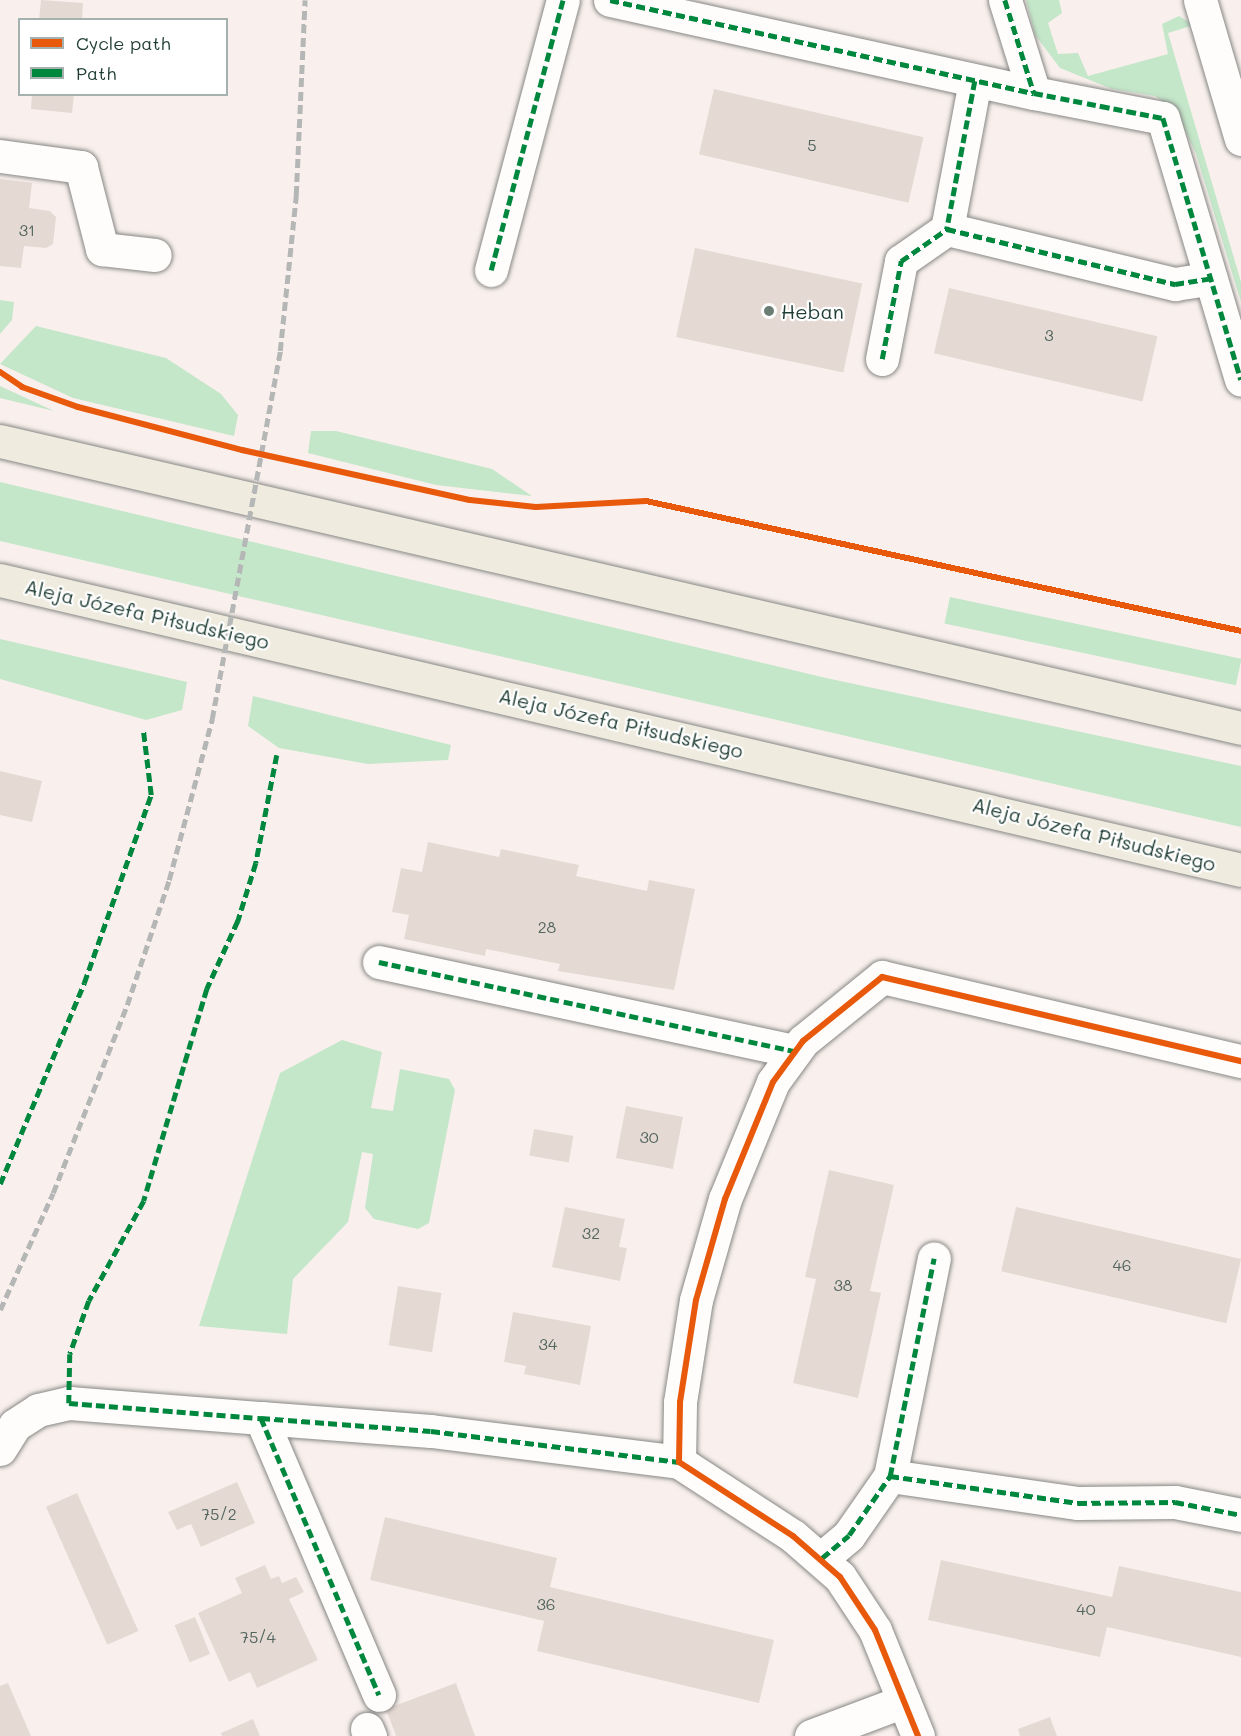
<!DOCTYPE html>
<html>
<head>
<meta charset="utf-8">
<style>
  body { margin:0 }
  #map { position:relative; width:1241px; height:1736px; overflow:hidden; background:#f9f0ed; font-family:Mali,sans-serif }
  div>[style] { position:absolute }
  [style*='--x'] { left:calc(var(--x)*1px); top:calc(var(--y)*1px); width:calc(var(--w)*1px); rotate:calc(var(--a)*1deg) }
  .green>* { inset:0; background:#c4e6c9; transform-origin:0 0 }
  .building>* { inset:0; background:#e5d9d3; transform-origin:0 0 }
  .roads { filter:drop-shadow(0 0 2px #878885) drop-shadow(0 0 2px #878885) }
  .minor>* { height:33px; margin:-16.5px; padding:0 16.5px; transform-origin:16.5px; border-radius:16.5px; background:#fefdfc }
  .major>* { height:33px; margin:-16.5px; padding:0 16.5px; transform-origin:16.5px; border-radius:16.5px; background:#efebdf }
  .rail>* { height:4.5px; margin-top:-2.25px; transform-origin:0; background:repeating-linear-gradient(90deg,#b5b7b6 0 9px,transparent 0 13.5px) }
  .quiet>* { height:4.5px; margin-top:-2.25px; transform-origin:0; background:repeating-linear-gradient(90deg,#00873e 0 9px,transparent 0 13.5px) }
  .cycleway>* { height:6px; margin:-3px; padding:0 3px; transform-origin:3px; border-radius:3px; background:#e8590c }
  .dots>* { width:16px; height:16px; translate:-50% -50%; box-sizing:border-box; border:3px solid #fff; border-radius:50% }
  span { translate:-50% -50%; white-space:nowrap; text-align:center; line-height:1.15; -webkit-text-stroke:4.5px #fff; paint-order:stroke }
  .number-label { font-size:16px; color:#52665e }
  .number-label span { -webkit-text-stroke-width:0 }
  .poi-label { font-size:20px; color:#1f3d34 }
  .left { translate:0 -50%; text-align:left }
  .street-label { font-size:20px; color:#1f3d34 }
  .legend { position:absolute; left:18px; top:18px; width:210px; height:78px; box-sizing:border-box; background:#fff; border:2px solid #a5b1ae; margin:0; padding:8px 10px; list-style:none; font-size:18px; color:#1f3d34 }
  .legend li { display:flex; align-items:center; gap:12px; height:30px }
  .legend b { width:30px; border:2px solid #a5b1ae }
</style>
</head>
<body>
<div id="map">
  <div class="green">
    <i style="clip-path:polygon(1026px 0,1059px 0,1062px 13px,1048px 23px,1058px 54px,1078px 53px,1088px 76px,1168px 54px,1162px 24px,1179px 16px,1189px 22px,1191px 26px,1168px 33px,1241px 282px,1241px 302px,1196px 154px,1176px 111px,1155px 96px,1112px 89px,1060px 68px,1035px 35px)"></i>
    <i style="clip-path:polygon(0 300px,14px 302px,12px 320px,0 334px)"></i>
    <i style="clip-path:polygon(36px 326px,166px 358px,221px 394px,238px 415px,234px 436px,73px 398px,0 364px)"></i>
    <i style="clip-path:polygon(0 386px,54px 411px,0 398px)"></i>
    <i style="clip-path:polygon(311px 431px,336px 431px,492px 469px,532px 496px,436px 485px,308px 453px)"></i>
    <i style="clip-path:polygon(0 482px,826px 678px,1241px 766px,1241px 827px,0 541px)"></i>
    <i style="left:950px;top:597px;width:298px;height:27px;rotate:12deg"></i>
    <i style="clip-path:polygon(0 639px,187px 682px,182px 710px,146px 720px,0 679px)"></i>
    <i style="clip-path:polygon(253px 696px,451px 745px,448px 760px,368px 764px,279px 748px,248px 726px)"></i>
    <i style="clip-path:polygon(342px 1040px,382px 1052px,371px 1108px,393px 1111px,400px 1069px,449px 1079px,455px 1090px,429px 1223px,418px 1229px,374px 1219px,365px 1208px,373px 1154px,362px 1152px,348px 1222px,293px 1279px,287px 1334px,199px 1326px,280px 1073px)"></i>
  </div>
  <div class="building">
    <i style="clip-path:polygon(41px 0,83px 3px,82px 20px,39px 20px)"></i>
    <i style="left:714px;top:89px;width:215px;height:67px;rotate:13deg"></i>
    <i style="clip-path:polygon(32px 94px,74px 94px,72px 113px,31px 109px)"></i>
    <i style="clip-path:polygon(0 179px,32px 183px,29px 208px,50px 211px,56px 217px,53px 244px,46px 248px,24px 246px,21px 268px,0 266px)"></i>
    <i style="left:695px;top:248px;width:171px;height:91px;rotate:12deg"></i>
    <i style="left:949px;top:288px;width:214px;height:67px;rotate:13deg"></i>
    <i style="clip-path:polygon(0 771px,42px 781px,32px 822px,0 815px)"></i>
    <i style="clip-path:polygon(428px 842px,499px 857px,501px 849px,579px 865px,576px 876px,647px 891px,649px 880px,695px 889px,674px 990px,558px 971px,560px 964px,486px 949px,485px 956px,404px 939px,409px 915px,392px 912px,401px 868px,422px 872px)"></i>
    <i style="left:626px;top:1106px;width:58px;height:53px;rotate:11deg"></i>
    <i style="left:534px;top:1129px;width:40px;height:27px;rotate:10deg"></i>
    <i style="clip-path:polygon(829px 1170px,894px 1185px,870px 1291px,881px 1293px,858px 1398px,793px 1383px,816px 1279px,805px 1277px)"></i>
    <i style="clip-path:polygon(565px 1207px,625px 1219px,619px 1247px,627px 1248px,620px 1281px,552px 1267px)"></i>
    <i style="left:1016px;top:1207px;width:231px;height:66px;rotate:13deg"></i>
    <i style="left:398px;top:1286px;width:44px;height:60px;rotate:9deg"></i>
    <i style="clip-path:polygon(513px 1312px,591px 1326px,580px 1385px,524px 1374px,526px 1366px,504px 1362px)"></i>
    <i style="clip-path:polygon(237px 1482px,255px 1523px,201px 1547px,191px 1524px,177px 1530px,168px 1512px)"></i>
    <i style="left:77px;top:1493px;width:151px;height:34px;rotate:66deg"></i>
    <i style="clip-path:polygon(385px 1517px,557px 1558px,550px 1587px,774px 1640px,759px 1703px,537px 1651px,544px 1621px,370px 1580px)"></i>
    <i style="clip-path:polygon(941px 1560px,1112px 1597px,1119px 1566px,1241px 1592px,1241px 1657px,1107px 1627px,1100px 1657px,928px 1620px)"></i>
    <i style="clip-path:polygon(265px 1565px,271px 1579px,279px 1576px,282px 1583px,296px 1577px,304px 1592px,289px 1599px,318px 1660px,257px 1688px,250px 1672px,229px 1682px,198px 1613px,242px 1593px,235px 1578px)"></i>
    <i style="left:195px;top:1617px;width:40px;height:22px;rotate:68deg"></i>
    <i style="clip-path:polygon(8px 1683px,31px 1736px,0 1736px,0 1686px)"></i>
    <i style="clip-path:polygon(456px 1683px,475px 1736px,396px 1736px,386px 1709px)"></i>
    <i style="clip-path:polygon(1050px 1717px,1057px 1736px,1020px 1736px,1018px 1729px)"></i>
    <i style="clip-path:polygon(253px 1719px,260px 1736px,222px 1736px,221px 1733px)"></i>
  </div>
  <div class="roads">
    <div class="minor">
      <i style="--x:610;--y:0;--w:434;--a:12.4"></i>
      <i style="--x:1005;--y:0;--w:97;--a:72.7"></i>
      <i style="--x:1034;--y:93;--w:131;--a:11"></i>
      <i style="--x:1163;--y:118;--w:273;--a:73.4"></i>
      <i style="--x:1200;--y:0;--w:145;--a:73.6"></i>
      <i style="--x:975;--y:81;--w:151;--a:100.7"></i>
      <i style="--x:947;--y:229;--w:235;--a:13.6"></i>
      <i style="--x:1175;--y:284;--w:36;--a:-9"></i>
      <i style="--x:0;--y:156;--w:82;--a:7.7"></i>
      <i style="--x:81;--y:167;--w:85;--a:75.6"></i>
      <i style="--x:102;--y:249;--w:53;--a:6.5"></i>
      <i style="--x:491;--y:270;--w:279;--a:-75.1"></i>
      <i style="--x:882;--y:359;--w:100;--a:-79"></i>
      <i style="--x:901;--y:261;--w:56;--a:-34.8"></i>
      <i style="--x:379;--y:962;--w:425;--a:12.1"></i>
      <i style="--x:261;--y:1418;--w:170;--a:4.4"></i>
      <i style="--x:431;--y:1431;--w:250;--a:7.1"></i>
      <i style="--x:0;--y:1449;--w:28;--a:-58"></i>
      <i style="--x:15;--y:1425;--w:27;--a:-33"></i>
      <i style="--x:38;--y:1410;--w:32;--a:-13"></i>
      <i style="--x:69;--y:1403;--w:193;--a:4.5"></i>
      <i style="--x:261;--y:1418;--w:301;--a:66.9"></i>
      <i style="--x:890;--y:1476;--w:222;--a:-78.6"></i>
      <i style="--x:822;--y:1558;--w:35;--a:-40"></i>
      <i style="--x:849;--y:1535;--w:72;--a:-55.2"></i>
      <i style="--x:890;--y:1476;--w:190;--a:8.2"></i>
      <i style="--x:1078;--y:1503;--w:97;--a:-0.6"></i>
      <i style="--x:1175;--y:1502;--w:67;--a:11.1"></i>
      <i style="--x:367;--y:1729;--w:8;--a:67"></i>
      <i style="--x:811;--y:1736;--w:99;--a:-20.6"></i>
      <i style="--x:918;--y:1736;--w:114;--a:-112.1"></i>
      <i style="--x:875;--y:1630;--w:64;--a:-123.4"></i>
      <i style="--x:840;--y:1577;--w:62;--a:-138.9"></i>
      <i style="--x:793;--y:1536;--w:136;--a:-147"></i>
      <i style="--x:679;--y:1462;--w:60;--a:-89"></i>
      <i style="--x:680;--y:1402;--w:103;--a:-81.1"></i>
      <i style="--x:696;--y:1300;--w:105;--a:-74"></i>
      <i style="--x:725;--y:1199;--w:126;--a:-67.7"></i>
      <i style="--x:773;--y:1082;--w:51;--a:-53.8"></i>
      <i style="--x:803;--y:1041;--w:102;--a:-39"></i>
      <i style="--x:882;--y:977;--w:369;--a:13.2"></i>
    </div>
    <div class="major">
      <i style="--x:0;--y:441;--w:1274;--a:13.02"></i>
      <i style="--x:0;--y:580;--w:1274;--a:13.15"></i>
    </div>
  </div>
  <div class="rail">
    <i style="--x:0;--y:1310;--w:128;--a:-65.6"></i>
    <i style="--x:53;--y:1193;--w:202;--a:-68.5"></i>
    <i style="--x:127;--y:1005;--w:132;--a:-71.4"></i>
    <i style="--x:169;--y:880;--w:167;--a:-75"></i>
    <i style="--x:212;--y:719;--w:374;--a:-79.5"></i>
    <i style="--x:280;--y:351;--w:157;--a:-84.1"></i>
    <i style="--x:296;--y:195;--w:195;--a:-87.4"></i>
  </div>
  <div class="quiet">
    <i style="--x:610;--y:0;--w:434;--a:12.4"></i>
    <i style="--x:1005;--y:0;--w:97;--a:72.7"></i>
    <i style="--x:1034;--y:93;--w:131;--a:11"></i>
    <i style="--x:1163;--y:118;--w:273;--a:73.4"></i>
    <i style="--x:975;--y:81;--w:151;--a:100.7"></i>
    <i style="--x:947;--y:229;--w:235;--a:13.6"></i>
    <i style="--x:1175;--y:284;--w:36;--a:-9"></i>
    <i style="--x:491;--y:270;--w:279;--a:-75.1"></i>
    <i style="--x:882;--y:359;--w:100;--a:-79"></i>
    <i style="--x:901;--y:261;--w:56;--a:-34.8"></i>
    <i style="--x:277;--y:755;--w:110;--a:101"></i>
    <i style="--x:256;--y:863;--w:61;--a:107.2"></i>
    <i style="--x:238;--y:921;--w:75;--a:114.5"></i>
    <i style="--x:207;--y:989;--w:221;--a:106.6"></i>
    <i style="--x:144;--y:1201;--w:114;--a:118.8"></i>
    <i style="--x:89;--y:1301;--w:56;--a:109.7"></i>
    <i style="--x:70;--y:1354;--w:49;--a:91.2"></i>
    <i style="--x:69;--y:1403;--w:193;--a:4.5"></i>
    <i style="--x:261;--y:1418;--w:301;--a:66.9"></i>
    <i style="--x:379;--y:962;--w:425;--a:12.1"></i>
    <i style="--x:0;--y:1184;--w:218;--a:-67.3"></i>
    <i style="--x:84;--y:983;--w:200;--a:-70.4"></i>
    <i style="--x:151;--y:795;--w:66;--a:-96.9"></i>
    <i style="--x:261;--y:1418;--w:170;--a:4.4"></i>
    <i style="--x:431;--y:1431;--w:250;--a:7.1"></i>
    <i style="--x:890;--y:1476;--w:222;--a:-78.6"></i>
    <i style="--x:822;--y:1558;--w:35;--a:-40"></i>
    <i style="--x:849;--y:1535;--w:72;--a:-55.2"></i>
    <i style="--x:890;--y:1476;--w:190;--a:8.2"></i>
    <i style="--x:1078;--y:1503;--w:97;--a:-0.6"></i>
    <i style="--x:1175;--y:1502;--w:67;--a:11.1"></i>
  </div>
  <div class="cycleway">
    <i style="--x:0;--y:372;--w:27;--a:34"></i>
    <i style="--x:22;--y:387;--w:59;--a:19.7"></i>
    <i style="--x:78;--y:407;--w:170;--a:14.7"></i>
    <i style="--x:242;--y:450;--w:233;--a:12.4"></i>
    <i style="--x:470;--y:500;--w:66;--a:6.1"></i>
    <i style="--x:536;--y:507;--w:110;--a:-3.1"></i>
    <i style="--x:646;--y:501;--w:609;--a:12.32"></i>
    <i style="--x:918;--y:1736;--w:114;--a:-112.1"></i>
    <i style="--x:875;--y:1630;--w:64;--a:-123.4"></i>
    <i style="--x:840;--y:1577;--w:62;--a:-138.9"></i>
    <i style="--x:793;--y:1536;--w:136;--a:-147"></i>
    <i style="--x:679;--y:1462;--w:60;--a:-89"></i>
    <i style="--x:680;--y:1402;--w:103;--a:-81.1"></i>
    <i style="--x:696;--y:1300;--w:105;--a:-74"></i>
    <i style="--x:725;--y:1199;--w:126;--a:-67.7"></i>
    <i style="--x:773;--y:1082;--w:51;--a:-53.8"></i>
    <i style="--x:803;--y:1041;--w:102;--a:-39"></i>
    <i style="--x:882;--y:977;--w:369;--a:13.2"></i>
  </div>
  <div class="dots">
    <i style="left:769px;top:311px;background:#6b7c75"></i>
  </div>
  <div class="number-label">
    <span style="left:812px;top:145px">5</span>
    <span style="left:27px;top:230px">31</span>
    <span style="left:1049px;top:335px">3</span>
    <span style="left:547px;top:927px">28</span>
    <span style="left:649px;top:1137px">30</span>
    <span style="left:591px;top:1233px">32</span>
    <span style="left:1122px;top:1265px">46</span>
    <span style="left:843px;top:1285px">38</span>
    <span style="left:548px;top:1344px">34</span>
    <span style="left:219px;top:1514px">75/2</span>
    <span style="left:546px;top:1604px">36</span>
    <span style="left:1086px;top:1609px">40</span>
    <span style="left:258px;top:1637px">75/4</span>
  </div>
  <div class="poi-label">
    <span class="left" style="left:781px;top:311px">Heban</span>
  </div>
  <div class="street-label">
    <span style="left:147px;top:614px;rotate:13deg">Aleja Józefa Piłsudskiego</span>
    <span style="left:621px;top:723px;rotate:13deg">Aleja Józefa Piłsudskiego</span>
    <span style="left:1094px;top:834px;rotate:14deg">Aleja Józefa Piłsudskiego</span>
  </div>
  <ul class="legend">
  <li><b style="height:8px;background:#e8590c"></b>Cycle path</li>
  <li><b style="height:8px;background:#00873e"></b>Path</li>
  </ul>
</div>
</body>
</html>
